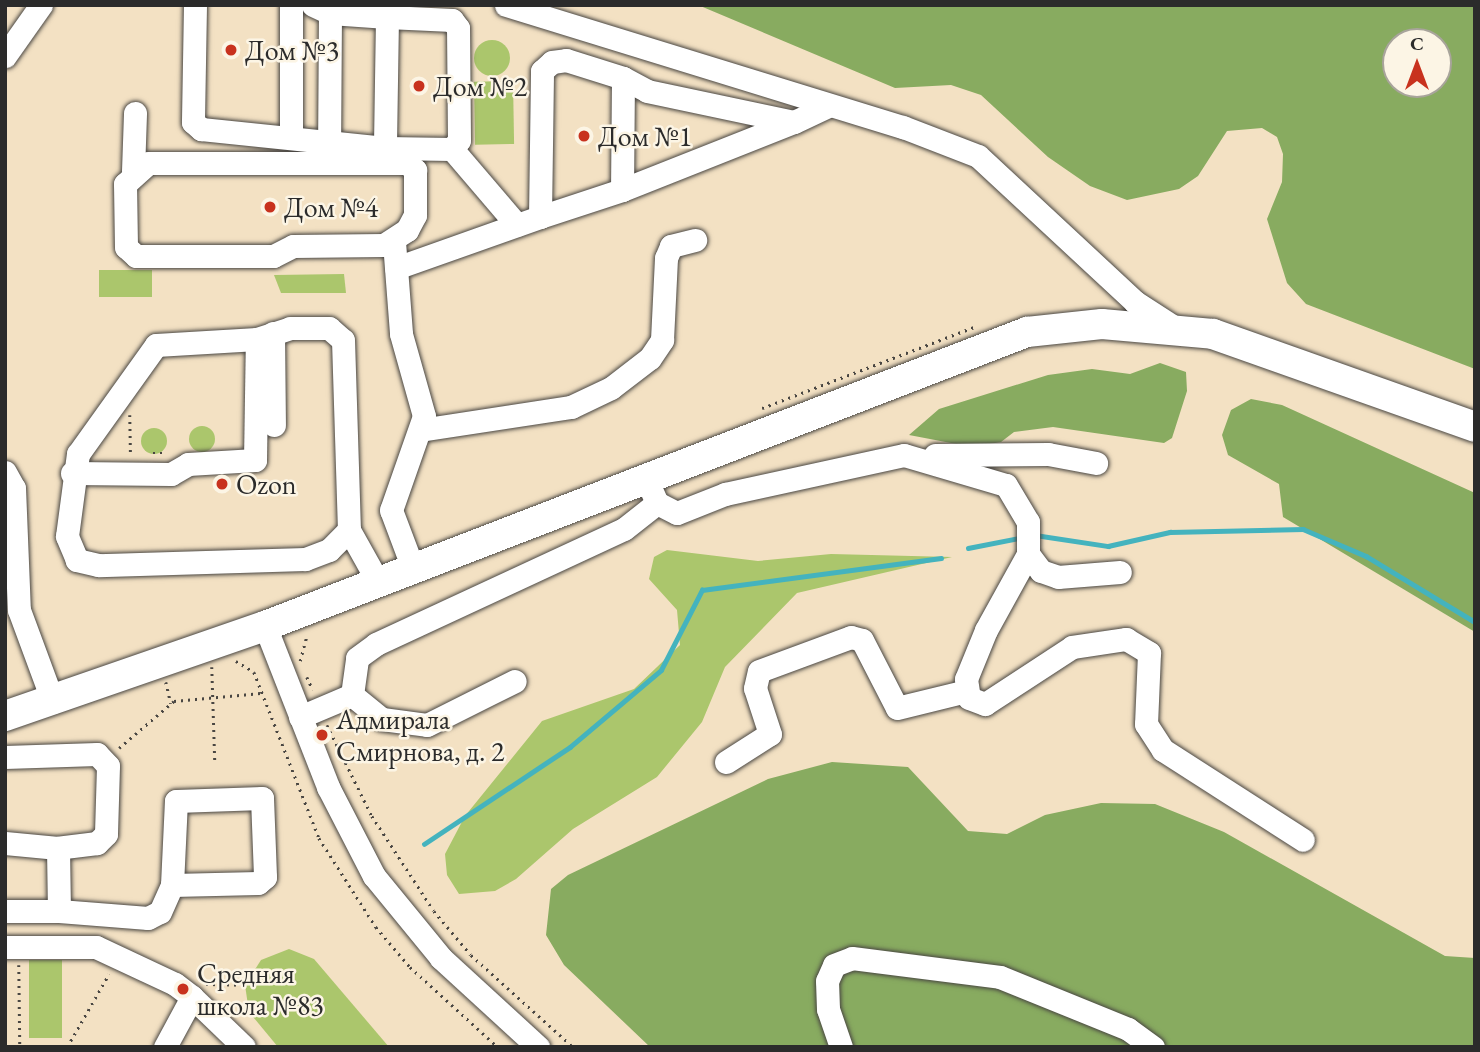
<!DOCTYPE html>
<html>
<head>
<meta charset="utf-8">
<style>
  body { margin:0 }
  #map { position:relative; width:1480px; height:1052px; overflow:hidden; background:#f3e1c3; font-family:"EB Garamond",serif }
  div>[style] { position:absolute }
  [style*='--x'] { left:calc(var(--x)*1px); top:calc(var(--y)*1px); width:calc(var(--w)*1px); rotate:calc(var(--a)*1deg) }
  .green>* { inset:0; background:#abc66c; transform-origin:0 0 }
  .round { border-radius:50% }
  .forest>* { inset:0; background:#88ab60 }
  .stream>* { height:4.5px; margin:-2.25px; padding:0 2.25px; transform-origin:2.25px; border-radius:2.25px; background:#44b3be }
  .path>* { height:2.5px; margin-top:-1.25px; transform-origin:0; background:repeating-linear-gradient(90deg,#494642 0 2px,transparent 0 7px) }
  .roads { filter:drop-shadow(0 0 2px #494642) drop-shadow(0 0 2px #494642) }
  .minor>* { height:23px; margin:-11.5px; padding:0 11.5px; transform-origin:11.5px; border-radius:11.5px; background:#fff }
  .major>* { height:30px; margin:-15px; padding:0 15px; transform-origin:15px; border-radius:15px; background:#fff }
  .dots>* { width:19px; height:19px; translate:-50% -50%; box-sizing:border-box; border:4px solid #fcf5e5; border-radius:50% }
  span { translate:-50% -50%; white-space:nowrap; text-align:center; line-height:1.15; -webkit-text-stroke:5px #fcf5e5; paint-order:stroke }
  .poi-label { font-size:28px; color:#2b2b2b }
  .left { translate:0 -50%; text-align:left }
  .frame { position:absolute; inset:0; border:7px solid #2b2b2b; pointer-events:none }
  .north { position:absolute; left:1382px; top:28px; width:70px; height:70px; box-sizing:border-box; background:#fcf5e5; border:2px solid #a8a49b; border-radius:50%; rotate:0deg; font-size:19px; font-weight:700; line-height:28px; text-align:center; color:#2b2b2b }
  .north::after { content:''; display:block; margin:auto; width:24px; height:32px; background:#c8321e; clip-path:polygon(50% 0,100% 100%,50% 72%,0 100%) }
</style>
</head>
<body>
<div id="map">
  <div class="green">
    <i class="round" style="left:474px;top:40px;width:36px;height:36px"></i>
    <i style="left:513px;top:81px;width:63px;height:39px;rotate:89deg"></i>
    <i style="left:152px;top:270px;width:27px;height:53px;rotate:90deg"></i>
    <i style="clip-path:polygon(344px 274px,346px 293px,281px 293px,274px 275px)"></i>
    <i class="round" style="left:189px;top:426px;width:26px;height:26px"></i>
    <i class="round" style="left:141px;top:428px;width:26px;height:26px"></i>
    <i style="clip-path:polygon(667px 550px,758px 561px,831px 554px,952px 557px,797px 593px,725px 667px,702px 722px,657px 777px,573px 829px,516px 879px,495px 891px,459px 894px,447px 875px,445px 854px,465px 816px,542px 721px,634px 689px,680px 645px,677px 610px,649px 579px,654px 557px)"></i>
    <i style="clip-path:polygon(289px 949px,314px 959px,389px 1047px,278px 1047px,249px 1012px,245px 985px,261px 960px)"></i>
    <i style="left:29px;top:960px;width:33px;height:78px"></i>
  </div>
  <div class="forest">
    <i style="clip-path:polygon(evenodd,698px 5px,1475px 5px,1475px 369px,1306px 304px,1287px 283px,1267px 219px,1282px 182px,1283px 154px,1277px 137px,1262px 128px,1227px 131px,1198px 176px,1179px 189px,1127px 200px,1090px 186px,1048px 157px,981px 95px,951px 85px,895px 88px,698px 5px,1396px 42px,1438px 42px,1438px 84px,1396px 84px,1396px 42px)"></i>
    <i style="clip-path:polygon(1160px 363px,1186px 372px,1187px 391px,1172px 438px,1164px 443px,1053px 427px,1014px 432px,1001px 442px,972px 447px,909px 435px,939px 409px,1048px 375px,1092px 369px,1130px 374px)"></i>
    <i style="clip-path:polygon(1251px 399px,1282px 405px,1475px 493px,1475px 632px,1283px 517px,1279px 484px,1228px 455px,1222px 435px,1231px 410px)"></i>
    <i style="clip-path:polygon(832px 762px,908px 767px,968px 831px,1007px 834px,1045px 815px,1101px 803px,1155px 804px,1224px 832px,1445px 956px,1475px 958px,1475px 1047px,650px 1047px,564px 965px,546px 935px,551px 889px,568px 875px,768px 779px)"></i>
  </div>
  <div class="stream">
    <i style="--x:1035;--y:535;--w:74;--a:8.6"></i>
    <i style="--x:1108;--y:546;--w:64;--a:-12.7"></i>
    <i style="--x:1170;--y:532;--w:133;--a:-1.3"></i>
    <i style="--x:1303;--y:529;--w:69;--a:23.2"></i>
    <i style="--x:1366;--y:556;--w:127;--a:31.2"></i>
    <i style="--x:968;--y:548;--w:52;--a:-11.1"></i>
    <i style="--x:424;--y:844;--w:175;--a:-33.6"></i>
    <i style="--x:570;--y:747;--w:119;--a:-40.2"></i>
    <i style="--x:661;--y:670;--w:90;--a:-62.9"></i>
    <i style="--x:702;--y:590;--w:241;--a:-7.6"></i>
  </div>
  <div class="path">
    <i style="--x:762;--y:408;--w:227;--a:-20.9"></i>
    <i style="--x:130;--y:415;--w:39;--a:89"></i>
    <i style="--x:153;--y:453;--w:14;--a:0"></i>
    <i style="--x:236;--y:661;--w:21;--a:31"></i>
    <i style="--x:254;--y:672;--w:178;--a:68.6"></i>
    <i style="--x:319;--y:838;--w:106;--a:57.4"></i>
    <i style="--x:376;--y:927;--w:52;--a:49.6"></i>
    <i style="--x:410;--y:967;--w:119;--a:42.3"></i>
    <i style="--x:300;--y:661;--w:27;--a:-75"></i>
    <i style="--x:212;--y:667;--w:95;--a:88.2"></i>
    <i style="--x:307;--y:677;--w:14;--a:65"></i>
    <i style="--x:166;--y:682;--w:22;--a:77"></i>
    <i style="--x:327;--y:725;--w:102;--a:63.7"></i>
    <i style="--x:372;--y:816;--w:113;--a:56.9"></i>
    <i style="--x:434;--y:911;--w:57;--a:49.9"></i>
    <i style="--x:471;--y:955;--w:137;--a:42"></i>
    <i style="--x:119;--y:748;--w:72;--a:-40.5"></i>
    <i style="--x:174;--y:701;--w:87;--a:-5.3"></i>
    <i style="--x:19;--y:965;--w:82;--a:89.3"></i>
    <i style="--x:206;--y:984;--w:39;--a:1"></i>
    <i style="--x:67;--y:1047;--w:84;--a:-60.1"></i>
  </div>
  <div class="roads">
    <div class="minor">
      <i style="--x:195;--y:5;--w:117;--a:91"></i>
      <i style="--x:193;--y:122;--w:11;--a:41"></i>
      <i style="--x:201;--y:129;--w:185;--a:5.9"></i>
      <i style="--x:385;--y:148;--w:67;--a:0.9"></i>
      <i style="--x:452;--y:149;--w:11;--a:-52"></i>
      <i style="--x:459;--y:140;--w:112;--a:-90.5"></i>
      <i style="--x:458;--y:28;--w:10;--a:-127"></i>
      <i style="--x:452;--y:20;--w:65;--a:-177.4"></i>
      <i style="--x:387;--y:17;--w:131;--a:90.9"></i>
      <i style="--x:291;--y:5;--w:133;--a:90"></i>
      <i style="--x:313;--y:5;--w:19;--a:25"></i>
      <i style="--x:330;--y:13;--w:129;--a:90.4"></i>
      <i style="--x:506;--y:5;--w:415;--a:17.1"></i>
      <i style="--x:903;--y:127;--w:80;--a:21.1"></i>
      <i style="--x:978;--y:156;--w:214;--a:42.9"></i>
      <i style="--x:1135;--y:302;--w:46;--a:32.7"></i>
      <i style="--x:330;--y:13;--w:57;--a:4"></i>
      <i style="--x:5;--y:56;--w:62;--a:-54.8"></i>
      <i style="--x:623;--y:78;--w:112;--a:90.5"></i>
      <i style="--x:622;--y:190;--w:86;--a:161.8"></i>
      <i style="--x:540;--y:217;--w:146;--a:-89.2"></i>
      <i style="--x:542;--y:71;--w:13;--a:-42"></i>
      <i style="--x:552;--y:62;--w:14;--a:-8"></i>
      <i style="--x:566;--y:60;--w:60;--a:17.5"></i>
      <i style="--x:623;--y:78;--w:27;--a:28"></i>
      <i style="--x:647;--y:91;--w:150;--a:11.9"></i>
      <i style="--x:794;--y:122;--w:38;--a:-25"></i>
      <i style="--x:452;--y:149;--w:100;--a:49.5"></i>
      <i style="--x:148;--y:163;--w:259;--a:0"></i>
      <i style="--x:407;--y:163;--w:11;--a:41"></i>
      <i style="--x:415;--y:170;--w:45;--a:90"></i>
      <i style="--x:415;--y:215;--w:17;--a:118"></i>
      <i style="--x:407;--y:230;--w:27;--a:147"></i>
      <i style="--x:384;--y:245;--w:91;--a:179.4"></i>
      <i style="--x:293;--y:246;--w:22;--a:153"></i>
      <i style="--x:273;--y:256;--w:137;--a:180"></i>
      <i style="--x:136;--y:256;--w:13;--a:-138"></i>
      <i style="--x:126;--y:247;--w:63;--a:-90.9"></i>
      <i style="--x:125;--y:184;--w:31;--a:-42"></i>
      <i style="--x:133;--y:171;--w:58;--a:-88"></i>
      <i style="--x:622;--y:190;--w:185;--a:-21.6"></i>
      <i style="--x:394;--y:242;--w:92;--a:85.6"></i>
      <i style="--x:401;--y:334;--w:85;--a:74.3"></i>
      <i style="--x:424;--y:416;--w:100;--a:109.3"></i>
      <i style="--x:391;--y:510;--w:60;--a:69.4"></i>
      <i style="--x:396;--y:268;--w:153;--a:-19.5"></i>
      <i style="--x:290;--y:328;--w:39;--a:0"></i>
      <i style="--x:329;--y:328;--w:18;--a:41"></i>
      <i style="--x:343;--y:340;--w:190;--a:88.2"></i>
      <i style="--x:349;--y:530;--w:28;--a:135"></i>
      <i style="--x:329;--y:550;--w:26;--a:159"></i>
      <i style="--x:305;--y:559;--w:207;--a:178.3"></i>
      <i style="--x:98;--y:565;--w:22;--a:-167"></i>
      <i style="--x:77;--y:560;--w:26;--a:-113"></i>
      <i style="--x:67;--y:536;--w:83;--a:-82.4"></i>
      <i style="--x:78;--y:454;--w:134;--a:-54.4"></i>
      <i style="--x:156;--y:345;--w:101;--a:-3.4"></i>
      <i style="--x:257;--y:339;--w:35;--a:-18"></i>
      <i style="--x:273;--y:333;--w:92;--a:89.4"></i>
      <i style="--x:420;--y:430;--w:153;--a:-8.7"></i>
      <i style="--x:571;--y:407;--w:44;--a:-25.4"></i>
      <i style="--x:611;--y:388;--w:49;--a:-37.6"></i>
      <i style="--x:650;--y:358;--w:22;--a:-56"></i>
      <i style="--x:662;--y:340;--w:82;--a:-87.2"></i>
      <i style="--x:666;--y:258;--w:13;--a:-67"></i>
      <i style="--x:671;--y:246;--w:25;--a:-14"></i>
      <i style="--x:935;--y:455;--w:113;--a:-0.5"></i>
      <i style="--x:1048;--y:454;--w:49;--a:10.6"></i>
      <i style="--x:5;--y:472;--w:18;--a:61"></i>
      <i style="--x:14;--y:488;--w:122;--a:87.7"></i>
      <i style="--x:19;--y:610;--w:98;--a:69.7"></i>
      <i style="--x:72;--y:473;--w:99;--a:0.6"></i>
      <i style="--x:171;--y:474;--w:20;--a:-30"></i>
      <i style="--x:188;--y:464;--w:67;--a:-3.4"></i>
      <i style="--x:255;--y:460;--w:121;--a:-89.1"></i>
      <i style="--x:645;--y:476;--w:30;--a:66"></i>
      <i style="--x:657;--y:503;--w:22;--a:27"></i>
      <i style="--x:677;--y:513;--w:52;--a:-21.6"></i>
      <i style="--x:725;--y:494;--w:183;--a:-12.3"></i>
      <i style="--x:904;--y:455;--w:106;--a:16.4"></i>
      <i style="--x:1006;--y:485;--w:43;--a:59.3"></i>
      <i style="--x:1028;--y:522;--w:32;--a:90"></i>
      <i style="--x:1028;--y:554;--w:87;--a:118.9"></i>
      <i style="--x:986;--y:630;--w:53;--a:112.2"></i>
      <i style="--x:966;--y:679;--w:19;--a:81"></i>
      <i style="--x:969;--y:698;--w:17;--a:21"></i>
      <i style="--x:985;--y:704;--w:104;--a:-33.2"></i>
      <i style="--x:1072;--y:647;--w:55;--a:-8.4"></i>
      <i style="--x:1126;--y:639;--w:27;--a:31"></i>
      <i style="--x:1149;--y:653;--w:71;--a:92.4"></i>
      <i style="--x:1146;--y:724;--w:31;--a:57"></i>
      <i style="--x:1163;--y:750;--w:166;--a:32.7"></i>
      <i style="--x:349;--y:530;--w:57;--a:60.8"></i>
      <i style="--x:1028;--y:554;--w:21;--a:53"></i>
      <i style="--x:1041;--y:571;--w:18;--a:19"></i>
      <i style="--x:1058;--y:577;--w:62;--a:-4.6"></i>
      <i style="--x:265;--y:626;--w:173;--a:68.6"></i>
      <i style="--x:328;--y:787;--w:100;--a:62.7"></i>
      <i style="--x:374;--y:876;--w:106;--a:50.7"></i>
      <i style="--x:441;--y:958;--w:132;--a:42.5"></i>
      <i style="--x:352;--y:695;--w:38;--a:39"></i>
      <i style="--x:382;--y:719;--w:45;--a:7.6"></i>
      <i style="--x:427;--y:725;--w:98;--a:-26.6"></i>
      <i style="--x:300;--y:717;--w:56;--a:-22.9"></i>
      <i style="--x:352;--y:695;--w:37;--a:-82"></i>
      <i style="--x:357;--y:658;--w:24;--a:-36"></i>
      <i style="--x:376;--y:644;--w:273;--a:-24.9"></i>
      <i style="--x:624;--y:529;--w:42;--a:-38.2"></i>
      <i style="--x:5;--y:757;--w:92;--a:-1.9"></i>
      <i style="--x:97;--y:754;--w:16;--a:47"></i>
      <i style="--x:108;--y:766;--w:68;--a:91.7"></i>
      <i style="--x:106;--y:834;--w:13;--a:135"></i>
      <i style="--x:97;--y:843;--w:39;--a:173"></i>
      <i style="--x:58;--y:848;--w:63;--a:89.1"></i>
      <i style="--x:59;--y:911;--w:54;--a:180"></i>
      <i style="--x:726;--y:762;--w:52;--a:-32.5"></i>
      <i style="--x:770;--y:734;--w:48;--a:-108.1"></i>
      <i style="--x:755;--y:688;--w:17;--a:-77"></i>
      <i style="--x:759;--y:671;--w:98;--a:-20.3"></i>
      <i style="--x:851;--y:637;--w:11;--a:15"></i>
      <i style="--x:862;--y:640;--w:76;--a:62.8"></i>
      <i style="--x:897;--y:708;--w:72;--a:-13.7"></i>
      <i style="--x:5;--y:843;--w:53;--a:5.4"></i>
      <i style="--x:59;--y:911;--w:89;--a:4.5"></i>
      <i style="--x:148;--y:918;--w:13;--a:-27"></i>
      <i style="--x:160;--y:912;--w:30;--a:-66"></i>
      <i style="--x:172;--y:885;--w:84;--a:-87.3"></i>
      <i style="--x:176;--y:801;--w:86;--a:-2"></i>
      <i style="--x:262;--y:798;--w:79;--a:87.8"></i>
      <i style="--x:265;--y:877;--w:9;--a:139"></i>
      <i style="--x:258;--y:883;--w:86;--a:178.7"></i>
      <i style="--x:5;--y:947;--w:91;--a:0"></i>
      <i style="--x:96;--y:947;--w:87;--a:25.1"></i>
      <i style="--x:175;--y:984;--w:21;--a:37"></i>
      <i style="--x:192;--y:997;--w:57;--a:118.4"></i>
      <i style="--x:192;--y:997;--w:72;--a:43.9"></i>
      <i style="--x:841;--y:1047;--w:40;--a:-108.9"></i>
      <i style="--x:828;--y:1009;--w:28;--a:-92"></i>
      <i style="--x:827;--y:981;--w:17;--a:-66"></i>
      <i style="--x:834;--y:965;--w:19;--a:-21"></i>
      <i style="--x:852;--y:958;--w:149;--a:7.3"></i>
      <i style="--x:1000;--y:977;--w:138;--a:22.1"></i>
      <i style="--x:1128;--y:1029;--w:31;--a:36"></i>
    </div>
    <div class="major">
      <i style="--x:5;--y:716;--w:275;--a:-19.1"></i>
      <i style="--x:265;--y:626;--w:817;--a:-21.1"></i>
      <i style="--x:1027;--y:332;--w:75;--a:-6.1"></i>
      <i style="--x:1102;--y:324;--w:111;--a:5.1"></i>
      <i style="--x:1213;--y:334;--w:278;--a:19.5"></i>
    </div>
  </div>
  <div class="dots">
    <i style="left:231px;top:50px;background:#c8321e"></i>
    <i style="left:419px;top:86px;background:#c8321e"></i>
    <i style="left:584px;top:136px;background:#c8321e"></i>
    <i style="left:270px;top:207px;background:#c8321e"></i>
    <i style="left:222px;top:484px;background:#c8321e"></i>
    <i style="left:322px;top:735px;background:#c8321e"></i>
    <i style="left:183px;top:989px;background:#c8321e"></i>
  </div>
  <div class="poi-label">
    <span class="left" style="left:245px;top:50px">Дом №3</span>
    <span class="left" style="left:433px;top:86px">Дом №2</span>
    <span class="left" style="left:598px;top:136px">Дом №1</span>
    <span class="left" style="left:284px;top:207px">Дом №4</span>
    <span class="left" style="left:236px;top:484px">Ozon</span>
    <span class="left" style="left:336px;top:735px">Адмирала<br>Смирнова, д. 2</span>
    <span class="left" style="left:197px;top:989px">Средняя<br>школа №83</span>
  </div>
  <div class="frame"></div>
  <div class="north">С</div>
</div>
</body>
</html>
